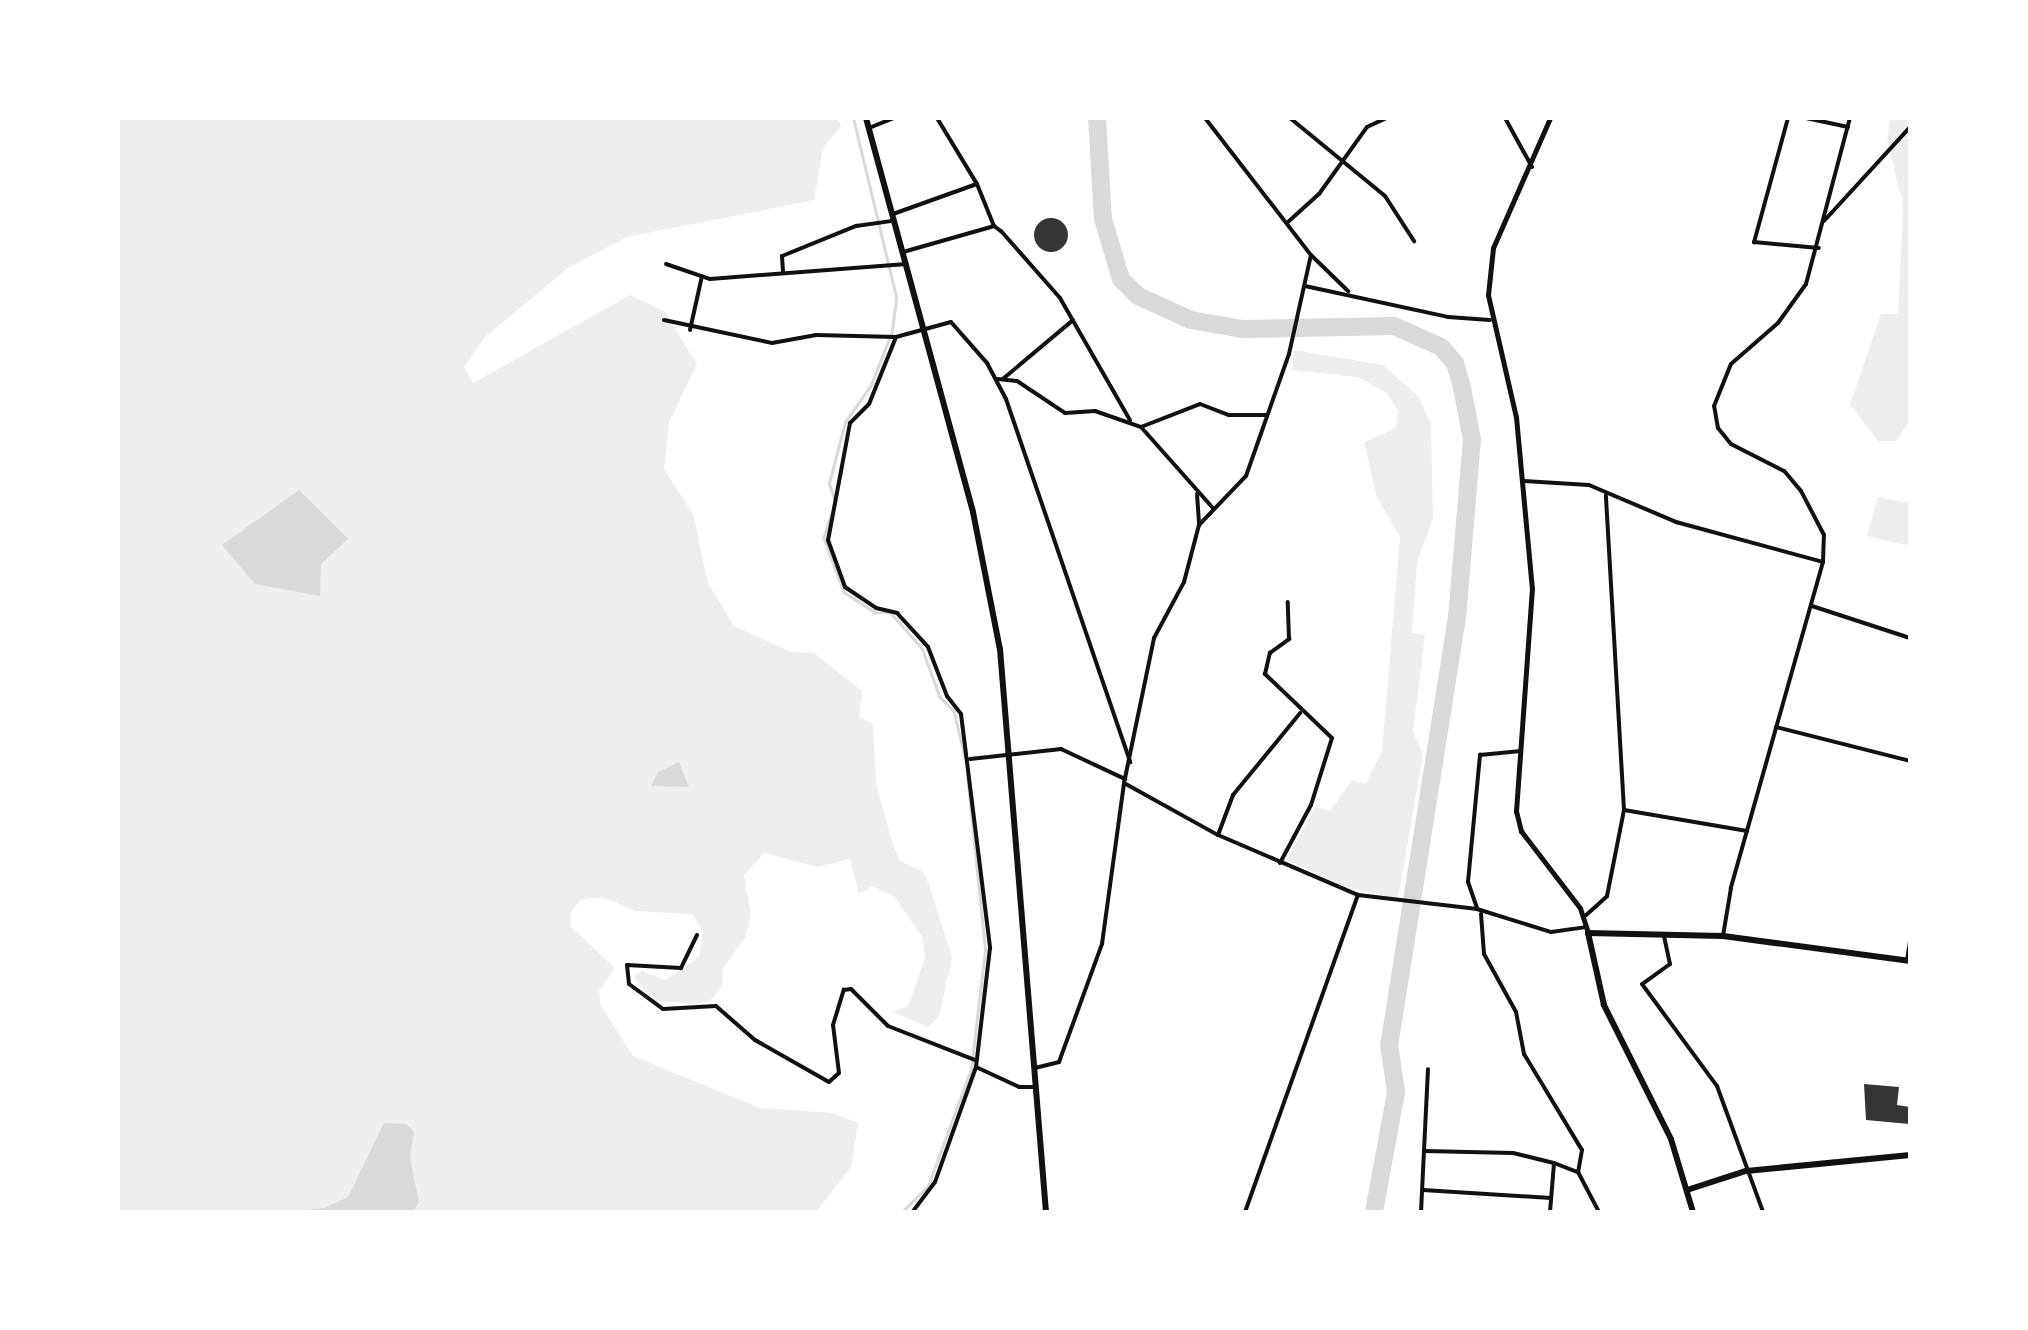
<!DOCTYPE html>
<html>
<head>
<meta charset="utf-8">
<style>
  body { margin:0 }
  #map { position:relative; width:2028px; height:1330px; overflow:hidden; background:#fff; font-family:"Exo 2",sans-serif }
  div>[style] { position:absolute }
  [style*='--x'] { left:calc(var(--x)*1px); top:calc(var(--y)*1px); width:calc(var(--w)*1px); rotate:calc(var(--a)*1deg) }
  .green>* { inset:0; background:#eee }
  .water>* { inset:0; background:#d9d9d9 }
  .stream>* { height:2.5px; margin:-1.25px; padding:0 1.25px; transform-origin:1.25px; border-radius:1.25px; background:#d9d9d9 }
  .river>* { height:18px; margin:-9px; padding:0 9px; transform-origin:9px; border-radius:9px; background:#d9d9d9 }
  .building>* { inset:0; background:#353535 }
  .round { border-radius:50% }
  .minor>* { height:4px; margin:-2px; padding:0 2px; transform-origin:2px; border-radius:2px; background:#111 }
  .tertiary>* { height:5px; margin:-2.5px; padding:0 2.5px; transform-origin:2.5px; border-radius:2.5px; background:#111 }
  .secondary>* { height:6px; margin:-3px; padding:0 3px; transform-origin:3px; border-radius:3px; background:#111 }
  .primary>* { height:6px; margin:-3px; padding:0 3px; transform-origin:3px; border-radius:3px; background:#111 }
  .trunk>* { height:6px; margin:-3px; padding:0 3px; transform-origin:3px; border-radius:3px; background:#111 }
  span { translate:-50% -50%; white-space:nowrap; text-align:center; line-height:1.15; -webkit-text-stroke:8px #fff; paint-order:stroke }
  .frame { position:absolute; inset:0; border:120px solid #fff; pointer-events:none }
</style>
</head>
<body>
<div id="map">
  <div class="green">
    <i style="clip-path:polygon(118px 118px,838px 118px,841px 126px,823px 148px,814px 200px,627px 237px,568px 268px,485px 337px,464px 367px,473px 383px,630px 295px,664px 311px,697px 364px,669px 422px,664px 469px,693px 514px,708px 583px,734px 626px,791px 652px,814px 653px,862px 691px,859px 717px,873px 724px,876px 785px,893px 844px,900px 861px,923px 872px,929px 884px,952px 958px,939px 1017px,928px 1027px,893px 1012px,908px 1006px,925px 958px,923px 938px,894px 896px,872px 886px,859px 894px,850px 859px,817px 867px,764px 853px,744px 875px,751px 914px,745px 938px,723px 968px,722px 986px,710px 1001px,695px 1004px,651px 1001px,634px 976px,642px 971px,665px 980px,699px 957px,703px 931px,692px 914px,636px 911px,602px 897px,581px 900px,571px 911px,570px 926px,615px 968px,599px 991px,600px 1004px,633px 1056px,760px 1108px,833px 1113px,858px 1123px,851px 1167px,816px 1212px,118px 1212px)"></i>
    <i style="clip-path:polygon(1890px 118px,1910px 118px,1910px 420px,1896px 441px,1878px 441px,1850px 404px,1881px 314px,1898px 314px,1903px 205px,1887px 140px)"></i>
    <i style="clip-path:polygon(1294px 350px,1383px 365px,1418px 396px,1431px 424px,1433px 518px,1417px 562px,1412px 633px,1425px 635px,1413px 732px,1423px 754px,1398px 899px,1343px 887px,1287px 860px,1315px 807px,1330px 811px,1352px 780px,1366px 784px,1382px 751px,1400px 537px,1376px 495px,1364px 442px,1396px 428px,1398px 411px,1387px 393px,1358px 377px,1292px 370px)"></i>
    <i style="clip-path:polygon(1878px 497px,1910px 503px,1910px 546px,1867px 536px)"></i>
  </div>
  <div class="water">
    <i style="clip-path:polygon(299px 490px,348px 539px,321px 564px,320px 596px,255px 584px,222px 545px)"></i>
    <i style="clip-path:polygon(679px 762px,689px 787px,651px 786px,658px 772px)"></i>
    <i style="clip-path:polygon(384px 1123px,406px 1124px,414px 1132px,410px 1157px,419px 1203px,412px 1212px,280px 1212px,325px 1208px,348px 1197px)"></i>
  </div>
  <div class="stream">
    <i style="--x:835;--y:502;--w:20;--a:-108"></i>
    <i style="--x:829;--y:483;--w:63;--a:-75.3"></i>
    <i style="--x:845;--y:422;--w:45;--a:-54.9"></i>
    <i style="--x:871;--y:385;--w:58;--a:-68.7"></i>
    <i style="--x:892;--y:331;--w:34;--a:-83"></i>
    <i style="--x:896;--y:297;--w:184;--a:-103.5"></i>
    <i style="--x:831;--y:515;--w:24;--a:107"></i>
    <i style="--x:824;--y:538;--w:58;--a:69.7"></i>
    <i style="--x:844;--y:592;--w:38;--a:33"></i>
    <i style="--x:876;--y:613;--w:15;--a:0"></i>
    <i style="--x:891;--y:613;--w:47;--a:48.5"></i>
    <i style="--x:922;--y:648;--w:52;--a:69.8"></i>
    <i style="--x:940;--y:697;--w:20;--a:45"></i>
    <i style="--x:954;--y:711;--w:47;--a:76.6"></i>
    <i style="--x:902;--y:1212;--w:37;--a:-45"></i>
    <i style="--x:928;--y:1186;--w:125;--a:-69.8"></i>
    <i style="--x:971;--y:1069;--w:121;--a:-83.3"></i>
    <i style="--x:985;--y:949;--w:175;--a:-95.9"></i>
  </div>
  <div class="river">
    <i style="--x:1097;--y:118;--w:101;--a:86.6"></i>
    <i style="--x:1103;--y:219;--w:63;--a:73.3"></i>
    <i style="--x:1121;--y:279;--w:24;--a:45"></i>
    <i style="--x:1138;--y:296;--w:58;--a:24.4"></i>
    <i style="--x:1191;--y:320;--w:53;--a:9.8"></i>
    <i style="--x:1243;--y:329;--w:151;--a:-1.1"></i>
    <i style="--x:1394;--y:326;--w:51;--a:24.1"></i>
    <i style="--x:1441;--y:347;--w:21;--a:49"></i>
    <i style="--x:1455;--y:363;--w:26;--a:74"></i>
    <i style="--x:1462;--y:388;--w:52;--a:78.9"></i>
    <i style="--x:1472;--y:439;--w:179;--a:94.8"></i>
    <i style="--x:1457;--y:617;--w:432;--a:99"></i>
    <i style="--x:1389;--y:1044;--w:49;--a:81.7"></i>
    <i style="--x:1396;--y:1092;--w:122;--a:100.4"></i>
  </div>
  <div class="building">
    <i class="round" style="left:1034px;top:218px;width:34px;height:34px"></i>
    <i style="clip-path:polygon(1864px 1084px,1899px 1087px,1897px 1105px,1910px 1107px,1909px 1124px,1866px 1120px)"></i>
  </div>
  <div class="minor">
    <i style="--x:937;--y:118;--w:77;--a:58.8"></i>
    <i style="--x:1205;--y:118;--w:173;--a:52.3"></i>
    <i style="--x:1311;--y:255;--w:52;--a:44.2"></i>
    <i style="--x:1290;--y:118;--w:123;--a:39.4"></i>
    <i style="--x:1385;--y:196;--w:54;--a:57.2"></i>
    <i style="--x:1505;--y:118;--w:56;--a:61.1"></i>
    <i style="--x:1788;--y:118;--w:129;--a:105.3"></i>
    <i style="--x:1754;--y:242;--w:65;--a:5.3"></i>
    <i style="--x:1806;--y:118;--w:43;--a:12.1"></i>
    <i style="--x:869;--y:128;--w:27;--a:-22"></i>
    <i style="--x:893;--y:214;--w:89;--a:-19.7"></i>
    <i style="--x:977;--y:184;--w:45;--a:68"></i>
    <i style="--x:1824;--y:221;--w:127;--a:-47.5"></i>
    <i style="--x:1288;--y:222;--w:42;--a:-42.1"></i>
    <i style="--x:1319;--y:194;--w:82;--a:-54.4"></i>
    <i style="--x:1367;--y:127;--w:21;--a:-25"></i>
    <i style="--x:903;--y:252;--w:95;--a:-15.9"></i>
    <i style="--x:994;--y:226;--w:9;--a:36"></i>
    <i style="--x:1001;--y:231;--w:89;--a:48.6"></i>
    <i style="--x:1060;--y:298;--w:141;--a:60.2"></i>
    <i style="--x:666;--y:264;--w:46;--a:18.8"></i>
    <i style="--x:710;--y:279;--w:197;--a:-4.4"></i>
    <i style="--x:783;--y:271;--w:15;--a:-94"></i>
    <i style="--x:782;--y:256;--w:80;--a:-22.1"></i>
    <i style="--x:856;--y:226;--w:35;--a:-8"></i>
    <i style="--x:1305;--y:286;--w:146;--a:12.2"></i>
    <i style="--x:1448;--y:317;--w:42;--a:4.1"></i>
    <i style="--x:664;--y:320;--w:110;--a:12"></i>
    <i style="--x:772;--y:343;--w:45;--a:-10.3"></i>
    <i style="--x:816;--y:335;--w:80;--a:1.4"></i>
    <i style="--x:896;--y:337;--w:57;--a:-15.3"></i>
    <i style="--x:951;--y:322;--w:55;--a:48.7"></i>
    <i style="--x:987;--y:363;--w:41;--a:62.2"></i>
    <i style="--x:1006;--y:399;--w:384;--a:71.1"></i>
    <i style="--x:690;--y:330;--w:55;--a:-77.5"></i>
    <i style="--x:896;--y:337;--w:72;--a:111.9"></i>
    <i style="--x:869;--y:404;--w:27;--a:135"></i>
    <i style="--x:850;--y:423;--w:119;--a:100.6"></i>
    <i style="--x:828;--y:540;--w:50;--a:70.1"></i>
    <i style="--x:845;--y:587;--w:37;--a:34"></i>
    <i style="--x:876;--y:608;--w:22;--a:13"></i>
    <i style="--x:897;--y:613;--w:46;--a:47.6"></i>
    <i style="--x:928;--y:647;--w:53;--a:68.8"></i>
    <i style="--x:947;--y:696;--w:23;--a:52"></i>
    <i style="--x:961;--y:714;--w:236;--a:82.9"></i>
    <i style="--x:990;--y:948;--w:120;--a:96.7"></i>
    <i style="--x:976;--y:1067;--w:122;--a:109.6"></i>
    <i style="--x:935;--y:1182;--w:38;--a:127"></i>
    <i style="--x:1004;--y:378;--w:90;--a:-40"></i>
    <i style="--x:998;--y:379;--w:19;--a:6"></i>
    <i style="--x:1017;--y:381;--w:58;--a:33.7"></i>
    <i style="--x:1065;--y:413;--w:30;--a:-4"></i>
    <i style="--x:1095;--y:411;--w:49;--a:19.2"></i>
    <i style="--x:1141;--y:427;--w:63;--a:-21.3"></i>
    <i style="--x:1200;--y:404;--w:31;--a:21"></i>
    <i style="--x:1229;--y:415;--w:37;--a:0"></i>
    <i style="--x:1141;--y:427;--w:108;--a:48.4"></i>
    <i style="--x:1524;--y:481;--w:65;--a:3.5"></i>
    <i style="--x:1589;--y:485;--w:95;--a:23"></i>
    <i style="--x:1676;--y:522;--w:152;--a:15.2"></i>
    <i style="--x:1823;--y:562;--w:339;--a:105.8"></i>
    <i style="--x:1731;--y:888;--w:49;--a:99.5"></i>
    <i style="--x:1197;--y:494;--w:30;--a:86"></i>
    <i style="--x:1823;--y:562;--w:27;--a:-88"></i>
    <i style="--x:1824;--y:535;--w:50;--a:-117.6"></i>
    <i style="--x:1801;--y:491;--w:26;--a:-130"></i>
    <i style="--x:1784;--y:471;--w:59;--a:-153"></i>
    <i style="--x:1731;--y:444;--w:21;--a:-129"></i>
    <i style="--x:1718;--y:428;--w:22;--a:-100"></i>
    <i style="--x:1714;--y:406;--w:45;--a:-68"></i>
    <i style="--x:1731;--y:364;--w:62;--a:-41.1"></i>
    <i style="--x:1778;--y:323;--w:48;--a:-54.3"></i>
    <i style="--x:1806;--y:284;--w:172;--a:-75.2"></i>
    <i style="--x:1812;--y:606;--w:103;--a:18.1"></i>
    <i style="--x:1776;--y:727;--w:138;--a:14.2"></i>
    <i style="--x:970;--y:759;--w:92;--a:-6.3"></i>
    <i style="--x:1061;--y:749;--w:71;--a:25.1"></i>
    <i style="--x:1124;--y:783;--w:148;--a:-78.3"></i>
    <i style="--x:1154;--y:638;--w:64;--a:-61.8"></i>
    <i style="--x:1184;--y:582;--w:59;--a:-75.3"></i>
    <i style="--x:1199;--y:525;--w:68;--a:-46.2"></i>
    <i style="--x:1246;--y:476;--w:129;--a:-70.6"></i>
    <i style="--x:1289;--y:354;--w:101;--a:-77.5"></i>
    <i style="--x:1624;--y:810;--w:125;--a:9.7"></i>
    <i style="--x:1218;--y:835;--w:43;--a:-69.4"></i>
    <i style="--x:1233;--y:795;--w:106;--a:-50.7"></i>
    <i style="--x:1280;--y:863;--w:66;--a:-61.9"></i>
    <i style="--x:1311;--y:805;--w:70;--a:-72.6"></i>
    <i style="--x:1332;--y:738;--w:93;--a:-136.3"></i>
    <i style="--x:1265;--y:674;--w:22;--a:-77"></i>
    <i style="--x:1270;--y:653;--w:24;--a:-36"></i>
    <i style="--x:1289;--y:639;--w:37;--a:-92"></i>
    <i style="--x:1477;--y:908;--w:28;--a:-109"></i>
    <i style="--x:1468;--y:882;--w:128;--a:-84.6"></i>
    <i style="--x:1480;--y:755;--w:41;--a:-5.6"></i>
    <i style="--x:1481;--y:914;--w:40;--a:85.7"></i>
    <i style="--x:1484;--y:954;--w:66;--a:61.1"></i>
    <i style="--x:1516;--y:1012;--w:43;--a:79.2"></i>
    <i style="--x:1524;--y:1054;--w:112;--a:58.9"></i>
    <i style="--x:1582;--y:1150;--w:22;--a:100"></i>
    <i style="--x:1584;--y:917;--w:31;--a:-42"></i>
    <i style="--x:1607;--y:896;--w:88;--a:-78.8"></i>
    <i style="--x:1624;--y:810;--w:315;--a:-93.3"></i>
    <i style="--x:697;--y:935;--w:37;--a:116"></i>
    <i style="--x:681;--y:968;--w:54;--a:-176.8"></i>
    <i style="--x:627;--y:965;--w:19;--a:84"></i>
    <i style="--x:629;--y:984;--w:42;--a:36.3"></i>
    <i style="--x:663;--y:1009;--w:53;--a:-3.2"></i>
    <i style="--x:716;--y:1006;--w:52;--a:41.1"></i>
    <i style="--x:755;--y:1040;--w:85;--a:29.6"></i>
    <i style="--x:829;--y:1082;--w:13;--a:-42"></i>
    <i style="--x:839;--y:1073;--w:48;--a:-97.1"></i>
    <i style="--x:833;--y:1025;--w:37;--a:-73"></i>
    <i style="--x:844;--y:990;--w:7;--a:-8"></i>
    <i style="--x:851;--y:989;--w:52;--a:45"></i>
    <i style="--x:888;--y:1026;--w:93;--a:21.3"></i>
    <i style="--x:1664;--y:936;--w:29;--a:78"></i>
    <i style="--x:1670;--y:964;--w:34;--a:144"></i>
    <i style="--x:1642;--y:984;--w:127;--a:53.7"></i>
    <i style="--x:1717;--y:1086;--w:134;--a:69.9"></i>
    <i style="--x:976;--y:1067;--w:47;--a:24.9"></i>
    <i style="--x:1019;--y:1087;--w:17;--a:0"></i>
    <i style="--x:1035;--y:1068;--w:25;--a:-14"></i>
    <i style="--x:1059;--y:1062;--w:126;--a:-70"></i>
    <i style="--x:1102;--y:944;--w:162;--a:-82.2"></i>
    <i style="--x:1124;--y:783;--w:107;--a:29"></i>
    <i style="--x:1218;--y:835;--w:152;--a:23.2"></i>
    <i style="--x:1358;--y:895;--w:120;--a:6.7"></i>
    <i style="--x:1477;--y:909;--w:77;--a:17.3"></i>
    <i style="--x:1551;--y:932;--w:35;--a:-8"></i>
    <i style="--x:1424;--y:1151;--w:89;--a:1.3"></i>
    <i style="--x:1513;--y:1153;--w:42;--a:13.7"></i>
    <i style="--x:1554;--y:1163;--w:26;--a:21"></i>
    <i style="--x:1578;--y:1172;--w:45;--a:62.3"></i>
    <i style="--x:1423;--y:1190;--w:128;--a:3.6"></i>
    <i style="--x:1245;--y:1212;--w:337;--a:-70.4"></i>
    <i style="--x:1421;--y:1212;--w:143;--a:-87.2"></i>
    <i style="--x:1550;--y:1212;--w:49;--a:-85.3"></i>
  </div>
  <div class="tertiary">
    <i style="--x:1550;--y:118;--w:142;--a:113.7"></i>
    <i style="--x:1493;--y:248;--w:47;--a:96.1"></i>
    <i style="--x:1488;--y:295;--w:125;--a:77.1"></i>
    <i style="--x:1516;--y:417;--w:172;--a:84.7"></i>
    <i style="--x:1532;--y:588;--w:224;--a:94.1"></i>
    <i style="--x:1516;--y:811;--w:21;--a:76"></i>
    <i style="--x:1521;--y:831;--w:97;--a:52.5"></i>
    <i style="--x:1580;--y:908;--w:26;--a:72"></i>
    <i style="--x:1907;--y:960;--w:20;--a:-81"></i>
  </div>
  <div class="secondary">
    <i style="--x:1687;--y:1190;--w:62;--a:-17.9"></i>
    <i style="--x:1746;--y:1171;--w:165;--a:-5.6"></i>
  </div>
  <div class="primary">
    <i style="--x:866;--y:118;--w:408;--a:74.8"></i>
    <i style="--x:973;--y:512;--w:140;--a:78.9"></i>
    <i style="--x:1000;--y:649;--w:565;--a:85.33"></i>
  </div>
  <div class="trunk">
    <i style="--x:1693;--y:1212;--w:76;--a:-106.8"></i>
    <i style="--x:1671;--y:1139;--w:150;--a:-116.6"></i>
    <i style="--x:1604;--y:1005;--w:74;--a:-102.5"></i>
    <i style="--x:1588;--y:933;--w:135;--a:1.3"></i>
    <i style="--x:1723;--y:936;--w:189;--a:7.6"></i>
  </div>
  <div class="frame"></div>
</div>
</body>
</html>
